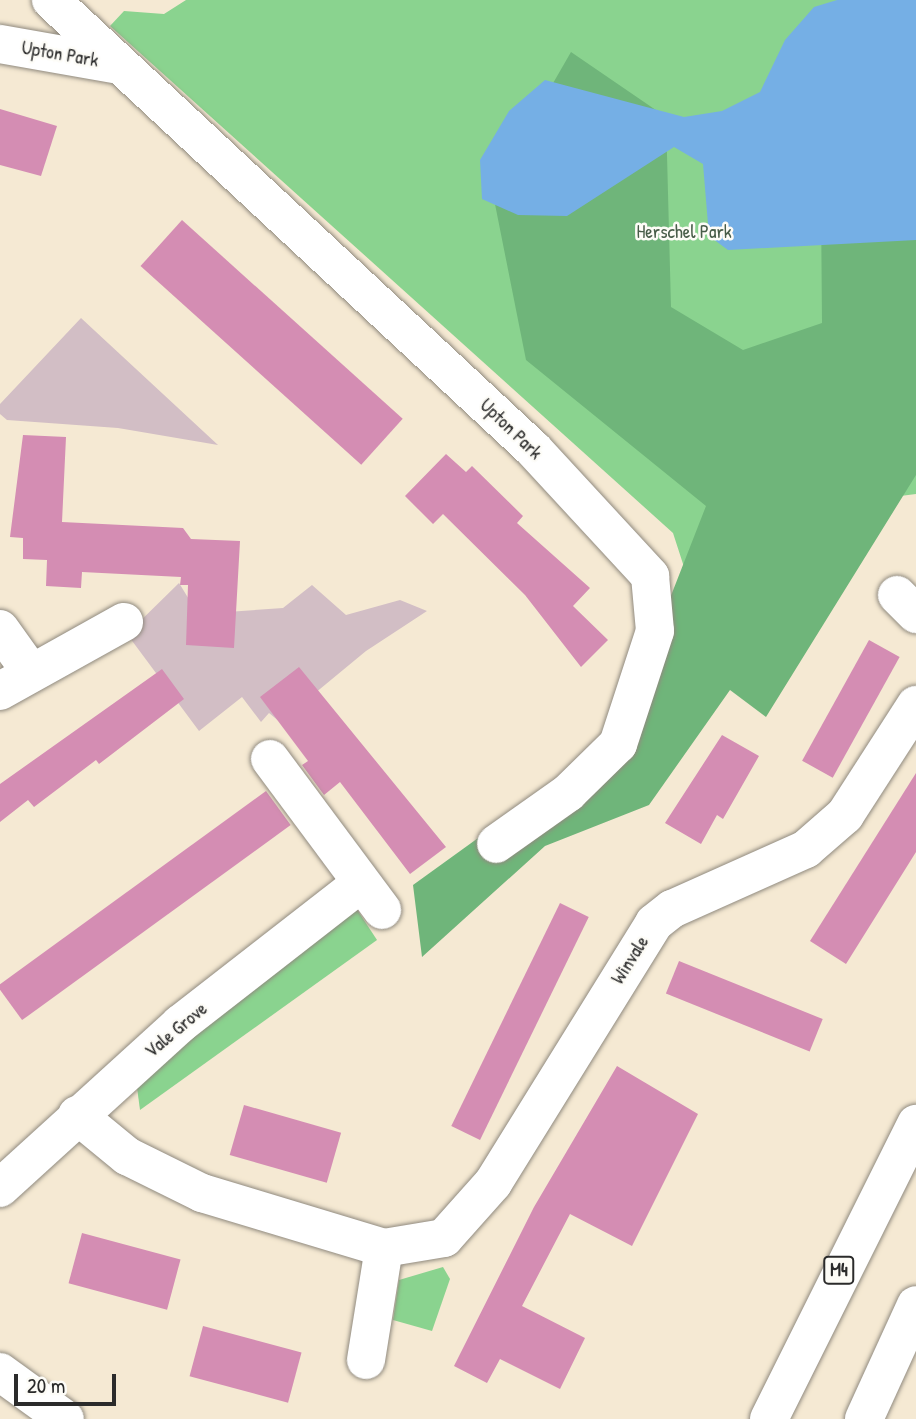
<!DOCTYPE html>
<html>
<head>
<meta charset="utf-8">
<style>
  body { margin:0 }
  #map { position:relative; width:916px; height:1419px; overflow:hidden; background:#f5e9d3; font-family:"Patrick Hand",sans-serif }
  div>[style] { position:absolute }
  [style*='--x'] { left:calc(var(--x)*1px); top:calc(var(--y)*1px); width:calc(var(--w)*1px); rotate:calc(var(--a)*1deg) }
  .industrial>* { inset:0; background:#d2bec5 }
  .green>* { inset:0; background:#8ad38f }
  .forest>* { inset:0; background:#6fb57a }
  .water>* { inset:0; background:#75afe5 }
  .building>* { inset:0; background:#d48db3; transform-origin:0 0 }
  .roads { filter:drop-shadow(0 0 2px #908a7f) drop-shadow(0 0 2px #908a7f) }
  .minor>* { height:38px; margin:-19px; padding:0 19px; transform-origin:19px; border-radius:19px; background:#fff }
  .major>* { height:38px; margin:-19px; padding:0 19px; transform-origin:19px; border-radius:19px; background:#fff }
  .highway>* { height:38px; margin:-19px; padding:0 19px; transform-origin:19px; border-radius:19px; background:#fff }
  span { translate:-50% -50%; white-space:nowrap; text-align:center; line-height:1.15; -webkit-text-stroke:5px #fdfcf7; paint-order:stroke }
  .shield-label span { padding:2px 5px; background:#fdfcf7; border:2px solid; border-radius:5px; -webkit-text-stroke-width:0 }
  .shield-label { font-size:18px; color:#2b2b2b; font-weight:700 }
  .street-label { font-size:19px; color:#2b2b2b }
  .park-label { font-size:19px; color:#485d49 }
  .scale { position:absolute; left:14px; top:1374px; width:102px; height:32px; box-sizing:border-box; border:4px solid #2b2b2b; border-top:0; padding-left:9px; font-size:21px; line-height:24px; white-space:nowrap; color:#2b2b2b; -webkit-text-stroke:5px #fdfcf7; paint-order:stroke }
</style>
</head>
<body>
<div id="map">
  <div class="industrial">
    <i style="clip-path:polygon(81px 318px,218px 445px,118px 428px,7px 420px,0 414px,0 404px)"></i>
    <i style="clip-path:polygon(179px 583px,198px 614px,283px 608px,312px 585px,346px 615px,400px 600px,427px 611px,366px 651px,280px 722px,269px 713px,261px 722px,242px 697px,199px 731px,127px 634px)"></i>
  </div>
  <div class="green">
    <i style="clip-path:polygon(186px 0,916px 0,916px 494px,861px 501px,684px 567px,673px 533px,110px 26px,124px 11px,164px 14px)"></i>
    <i style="clip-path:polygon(356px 908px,377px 940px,140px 1110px,136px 1080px)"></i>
    <i style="clip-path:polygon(443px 1267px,450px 1279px,432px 1331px,393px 1320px,399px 1280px)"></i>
  </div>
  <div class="forest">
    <i style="clip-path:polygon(571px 52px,666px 117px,671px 307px,743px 350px,822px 323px,820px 84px,916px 79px,916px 475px,766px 717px,730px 690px,649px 805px,545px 846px,422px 957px,413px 885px,615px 739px,706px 506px,526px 360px,492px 189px)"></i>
  </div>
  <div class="water">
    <i style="clip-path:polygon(837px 0,916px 0,916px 240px,728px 250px,709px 236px,703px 164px,674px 147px,567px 216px,518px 215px,482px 199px,480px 160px,509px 111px,545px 80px,684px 117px,722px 111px,760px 92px,785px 40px,814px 7px)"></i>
  </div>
  <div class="building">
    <i style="clip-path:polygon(0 109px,57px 126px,41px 176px,0 165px)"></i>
    <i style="left:182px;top:220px;width:297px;height:62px;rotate:42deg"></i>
    <i style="clip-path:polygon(23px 435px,66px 437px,62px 522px,183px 528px,191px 539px,240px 541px,234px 648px,186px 645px,188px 585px,180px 585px,181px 577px,82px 572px,81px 588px,46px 586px,47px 560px,23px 559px,23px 538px,10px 537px)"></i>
    <i style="clip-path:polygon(446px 454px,466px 472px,472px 466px,523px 516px,517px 523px,590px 588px,573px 606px,608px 640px,581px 667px,525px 595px,443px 514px,433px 524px,405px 496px)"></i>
    <i style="left:869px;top:640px;width:35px;height:138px;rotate:29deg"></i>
    <i style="clip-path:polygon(299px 667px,446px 847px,410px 874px,340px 782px,324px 795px,302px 765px,308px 761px,260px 697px)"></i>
    <i style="clip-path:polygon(162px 669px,184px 699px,99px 764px,96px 760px,34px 807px,28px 800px,0 822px,0 784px)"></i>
    <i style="clip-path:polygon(722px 735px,759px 756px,723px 819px,717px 815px,701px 844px,665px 823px)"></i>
    <i style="clip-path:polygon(916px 773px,916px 852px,846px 964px,810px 941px)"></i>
    <i style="left:266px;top:791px;width:42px;height:332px;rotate:54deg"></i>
    <i style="left:560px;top:903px;width:32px;height:248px;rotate:26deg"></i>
    <i style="left:679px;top:961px;width:155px;height:35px;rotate:22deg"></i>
    <i style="clip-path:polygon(617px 1066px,698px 1114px,632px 1246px,570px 1214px,522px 1306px,585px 1338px,560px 1389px,500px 1359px,487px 1383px,454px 1366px,534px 1207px)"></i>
    <i style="left:244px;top:1105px;width:101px;height:52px;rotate:16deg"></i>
    <i style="left:82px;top:1233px;width:102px;height:52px;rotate:15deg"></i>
    <i style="left:203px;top:1326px;width:102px;height:52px;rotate:15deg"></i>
  </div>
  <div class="roads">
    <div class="minor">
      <i style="--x:51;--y:0;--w:659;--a:42.97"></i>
      <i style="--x:533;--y:449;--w:173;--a:47.3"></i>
      <i style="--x:650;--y:576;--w:55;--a:84.8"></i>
      <i style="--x:655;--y:631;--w:119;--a:108.1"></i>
      <i style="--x:618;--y:744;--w:70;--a:135.6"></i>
      <i style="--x:568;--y:793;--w:88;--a:144.7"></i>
      <i style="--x:0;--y:44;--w:121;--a:10"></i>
      <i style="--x:897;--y:595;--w:27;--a:45"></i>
      <i style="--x:0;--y:629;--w:52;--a:54.5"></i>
      <i style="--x:0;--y:691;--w:142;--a:-29.1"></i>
      <i style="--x:270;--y:759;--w:188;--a:53.4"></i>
      <i style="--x:77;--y:1115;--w:65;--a:39.4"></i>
      <i style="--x:127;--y:1156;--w:84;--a:26.3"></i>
      <i style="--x:202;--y:1193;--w:190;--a:16.8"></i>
      <i style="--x:384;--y:1248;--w:61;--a:-9.5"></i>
      <i style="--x:444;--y:1238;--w:74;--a:-48.3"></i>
      <i style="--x:493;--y:1183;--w:306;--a:-58.2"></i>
      <i style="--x:654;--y:923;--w:23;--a:-38"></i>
      <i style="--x:672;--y:909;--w:147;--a:-24.1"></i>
      <i style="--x:806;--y:849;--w:52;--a:-41.1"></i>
      <i style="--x:845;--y:815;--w:131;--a:-57.2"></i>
      <i style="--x:0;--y:1188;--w:244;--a:-42.3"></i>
      <i style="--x:180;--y:1024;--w:229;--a:-37.9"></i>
      <i style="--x:366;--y:1360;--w:113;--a:-80.9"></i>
    </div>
    <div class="major">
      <i style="--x:0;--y:1372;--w:80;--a:35.9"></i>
    </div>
    <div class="highway">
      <i style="--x:769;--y:1419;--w:330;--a:-63.5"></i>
      <i style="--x:864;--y:1419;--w:125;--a:-65.5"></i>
    </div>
  </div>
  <div class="shield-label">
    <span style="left:839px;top:1270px">M4</span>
  </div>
  <div class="street-label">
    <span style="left:60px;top:54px;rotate:10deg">Upton Park</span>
    <span style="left:511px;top:429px;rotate:44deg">Upton Park</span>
    <span style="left:630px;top:960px;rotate:-58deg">Winvale</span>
    <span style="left:176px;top:1030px;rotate:-40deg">Vale Grove</span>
  </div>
  <div class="park-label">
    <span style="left:684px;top:232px">Herschel Park</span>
  </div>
  <div class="scale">20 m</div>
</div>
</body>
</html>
